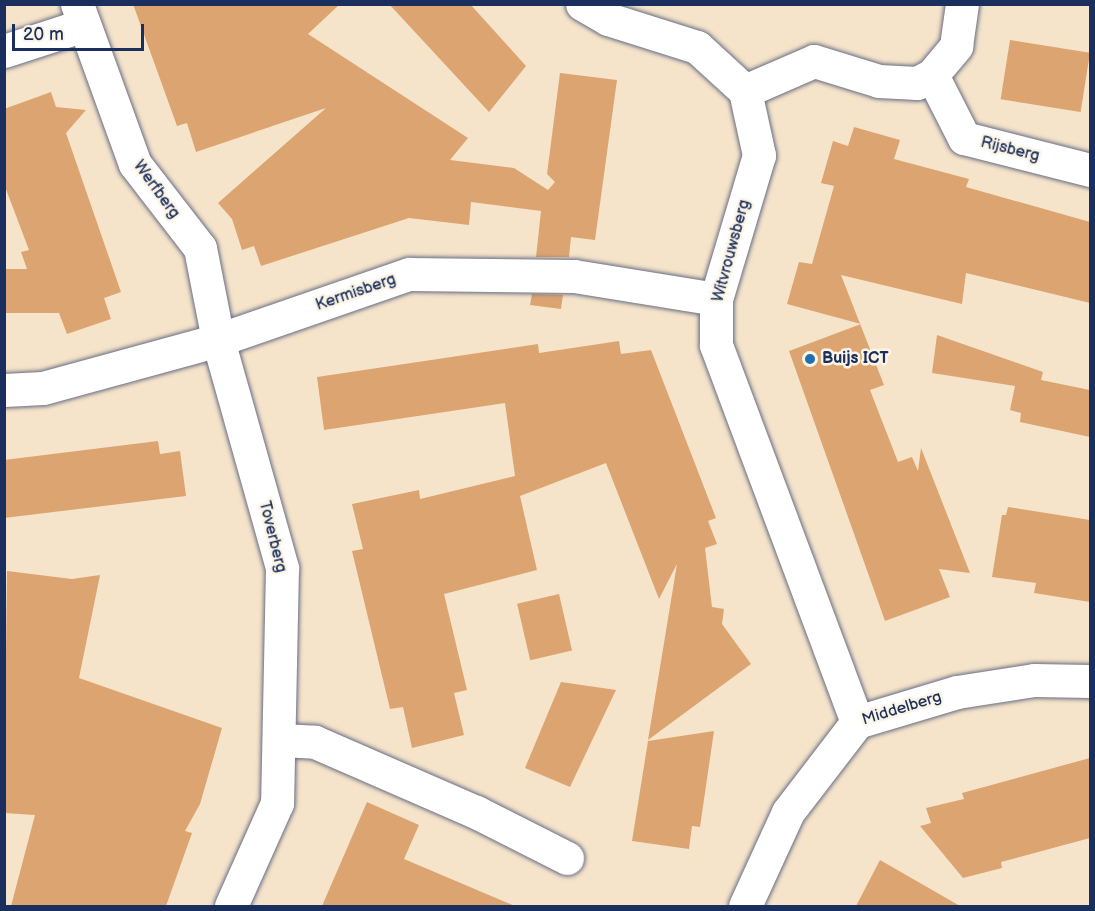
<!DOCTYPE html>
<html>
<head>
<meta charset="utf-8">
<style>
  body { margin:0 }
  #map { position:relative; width:1095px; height:911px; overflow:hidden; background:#f6e4ca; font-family:"Balsamiq Sans",sans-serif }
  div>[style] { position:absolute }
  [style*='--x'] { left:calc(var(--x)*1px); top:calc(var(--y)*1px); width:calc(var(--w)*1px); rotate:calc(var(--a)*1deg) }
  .building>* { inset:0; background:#dca471; transform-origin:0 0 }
  .roads { filter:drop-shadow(0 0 2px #686e84) drop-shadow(0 0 2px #686e84) }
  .minor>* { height:33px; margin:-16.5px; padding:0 16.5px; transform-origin:16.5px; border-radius:16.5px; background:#fff }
  .dots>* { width:16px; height:16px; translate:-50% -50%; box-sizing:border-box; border:3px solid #fcf5e5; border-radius:50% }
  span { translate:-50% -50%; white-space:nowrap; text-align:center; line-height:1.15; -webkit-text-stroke:5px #fcf5e5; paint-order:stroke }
  .street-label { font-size:16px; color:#1b2f5e }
  .poi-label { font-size:16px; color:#1b2f5e; font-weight:700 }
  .left { translate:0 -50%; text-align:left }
  .frame { position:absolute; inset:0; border:6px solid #1b2f5e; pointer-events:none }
  .scale { position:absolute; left:12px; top:24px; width:132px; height:27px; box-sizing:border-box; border:3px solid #1b2f5e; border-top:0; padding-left:8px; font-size:18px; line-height:21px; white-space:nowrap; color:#1b2f5e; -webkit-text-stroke:4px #fcf5e5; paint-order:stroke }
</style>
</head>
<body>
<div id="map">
  <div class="building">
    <i style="clip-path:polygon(133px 4px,340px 4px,308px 34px,468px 138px,450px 160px,514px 168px,548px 190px,555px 182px,547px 174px,560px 73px,617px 80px,595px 240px,571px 237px,569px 257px,536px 257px,541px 211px,471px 202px,469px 225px,409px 218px,261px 266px,254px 246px,242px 250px,232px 219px,218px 203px,326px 108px,196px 152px,187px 123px,177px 126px)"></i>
    <i style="clip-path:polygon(389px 4px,470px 4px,526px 66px,489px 112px)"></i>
    <i style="left:1010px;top:40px;width:81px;height:60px;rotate:9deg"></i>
    <i style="clip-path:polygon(51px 92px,56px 107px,86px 110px,66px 133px,121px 292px,104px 298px,111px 319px,67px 334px,59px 313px,4px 313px,4px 269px,27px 269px,21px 252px,29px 250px,4px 184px,4px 109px)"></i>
    <i style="clip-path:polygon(854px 127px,900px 140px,894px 159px,969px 179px,966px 187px,1090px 222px,1090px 303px,966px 273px,962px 304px,841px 275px,884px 385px,870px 390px,898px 462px,912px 457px,918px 471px,921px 448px,970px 573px,939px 569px,950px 597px,885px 621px,789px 351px,861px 324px,787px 304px,799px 262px,812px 264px,834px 186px,821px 183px,833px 141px,848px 146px)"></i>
    <i style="clip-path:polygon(532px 294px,563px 295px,561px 309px,530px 305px)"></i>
    <i style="clip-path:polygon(937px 335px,1043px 372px,1041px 380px,1090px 390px,1090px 437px,1020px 422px,1021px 413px,1010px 410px,1015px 386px,932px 373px)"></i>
    <i style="clip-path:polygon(619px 341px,621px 354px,651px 350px,716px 518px,708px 521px,717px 544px,705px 548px,712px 607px,724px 609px,722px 624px,751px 664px,648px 740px,677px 564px,659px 599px,606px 463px,520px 496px,537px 570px,444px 594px,467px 690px,454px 693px,464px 735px,412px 748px,403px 707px,390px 709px,352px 551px,363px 549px,352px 504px,419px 490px,420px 499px,515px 476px,505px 403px,324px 430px,317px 377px,538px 344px,539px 353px)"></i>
    <i style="clip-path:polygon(158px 441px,160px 454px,180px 451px,186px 496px,4px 518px,4px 460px)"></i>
    <i style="clip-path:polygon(1008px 507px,1090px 520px,1090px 602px,1034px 593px,1036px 583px,992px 577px,1002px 515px,1006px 515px)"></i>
    <i style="clip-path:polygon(7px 571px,72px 579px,100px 575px,79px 678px,222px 728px,200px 804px,185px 831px,192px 833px,166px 906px,11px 906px,35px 815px,4px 813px)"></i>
    <i style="left:559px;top:594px;width:58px;height:43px;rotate:77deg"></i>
    <i style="clip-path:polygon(561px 682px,616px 690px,570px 787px,525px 768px)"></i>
    <i style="clip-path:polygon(714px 731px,700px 827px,692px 826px,689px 849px,632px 841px,648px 741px)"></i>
    <i style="clip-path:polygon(1090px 758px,1090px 838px,1001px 862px,1002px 868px,963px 878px,920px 826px,931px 823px,926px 808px,964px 799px,962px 793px)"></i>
    <i style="clip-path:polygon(367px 802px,419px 825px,404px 859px,515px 906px,322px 906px)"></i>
    <i style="clip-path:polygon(880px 860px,960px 906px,856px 906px)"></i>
  </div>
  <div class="roads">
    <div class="minor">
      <i style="--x:77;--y:4;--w:170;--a:70.1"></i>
      <i style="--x:135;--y:164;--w:106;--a:52.3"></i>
      <i style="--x:200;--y:248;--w:94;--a:78.9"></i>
      <i style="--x:218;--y:340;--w:237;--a:74.3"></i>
      <i style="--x:282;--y:568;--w:235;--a:91.2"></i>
      <i style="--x:277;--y:803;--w:113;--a:114.1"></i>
      <i style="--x:582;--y:4;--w:30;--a:30"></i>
      <i style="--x:608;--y:19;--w:93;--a:17.5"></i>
      <i style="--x:697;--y:47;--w:65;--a:42.5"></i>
      <i style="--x:745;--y:91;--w:66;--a:77.7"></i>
      <i style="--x:759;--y:155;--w:150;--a:106.6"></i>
      <i style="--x:716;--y:299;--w:46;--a:90"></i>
      <i style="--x:716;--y:345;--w:403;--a:69.5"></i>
      <i style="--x:4;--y:51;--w:84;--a:-18"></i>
      <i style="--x:932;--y:75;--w:71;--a:63.1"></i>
      <i style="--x:964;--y:138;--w:130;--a:14.3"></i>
      <i style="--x:745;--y:91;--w:75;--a:-23.5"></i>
      <i style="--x:814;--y:61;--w:68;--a:17.1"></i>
      <i style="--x:879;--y:81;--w:38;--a:3"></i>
      <i style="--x:917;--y:83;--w:17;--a:-28"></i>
      <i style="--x:932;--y:75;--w:38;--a:-50"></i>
      <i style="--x:956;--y:46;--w:42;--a:-81.9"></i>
      <i style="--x:4;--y:390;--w:39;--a:-3"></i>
      <i style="--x:43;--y:388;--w:181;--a:-15.3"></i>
      <i style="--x:218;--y:340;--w:202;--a:-19.1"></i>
      <i style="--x:409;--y:274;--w:165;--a:0.7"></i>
      <i style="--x:574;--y:276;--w:144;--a:9.2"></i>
      <i style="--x:281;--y:740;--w:34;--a:3"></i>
      <i style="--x:315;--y:742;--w:176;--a:23.5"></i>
      <i style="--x:476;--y:812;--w:102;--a:26.8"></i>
      <i style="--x:745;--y:906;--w:103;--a:-65.4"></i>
      <i style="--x:788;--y:812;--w:113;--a:-52.5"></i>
      <i style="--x:857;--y:722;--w:104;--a:-16.7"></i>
      <i style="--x:957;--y:692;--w:78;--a:-8.9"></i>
      <i style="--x:1034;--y:680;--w:56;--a:1"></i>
    </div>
  </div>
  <div class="dots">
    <i style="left:810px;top:359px;background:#1f6fb2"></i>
  </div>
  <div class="street-label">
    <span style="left:1010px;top:150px;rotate:14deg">Rijsberg</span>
    <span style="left:156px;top:190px;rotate:54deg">Werfberg</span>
    <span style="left:732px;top:251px;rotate:-75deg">Witvrouwsberg</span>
    <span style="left:356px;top:293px;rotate:-19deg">Kermisberg</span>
    <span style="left:272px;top:537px;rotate:76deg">Toverberg</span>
    <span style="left:902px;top:709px;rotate:-17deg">Middelberg</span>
  </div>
  <div class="poi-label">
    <span class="left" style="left:822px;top:359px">Buijs ICT</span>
  </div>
  <div class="frame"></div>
  <div class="scale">20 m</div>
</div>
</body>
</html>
